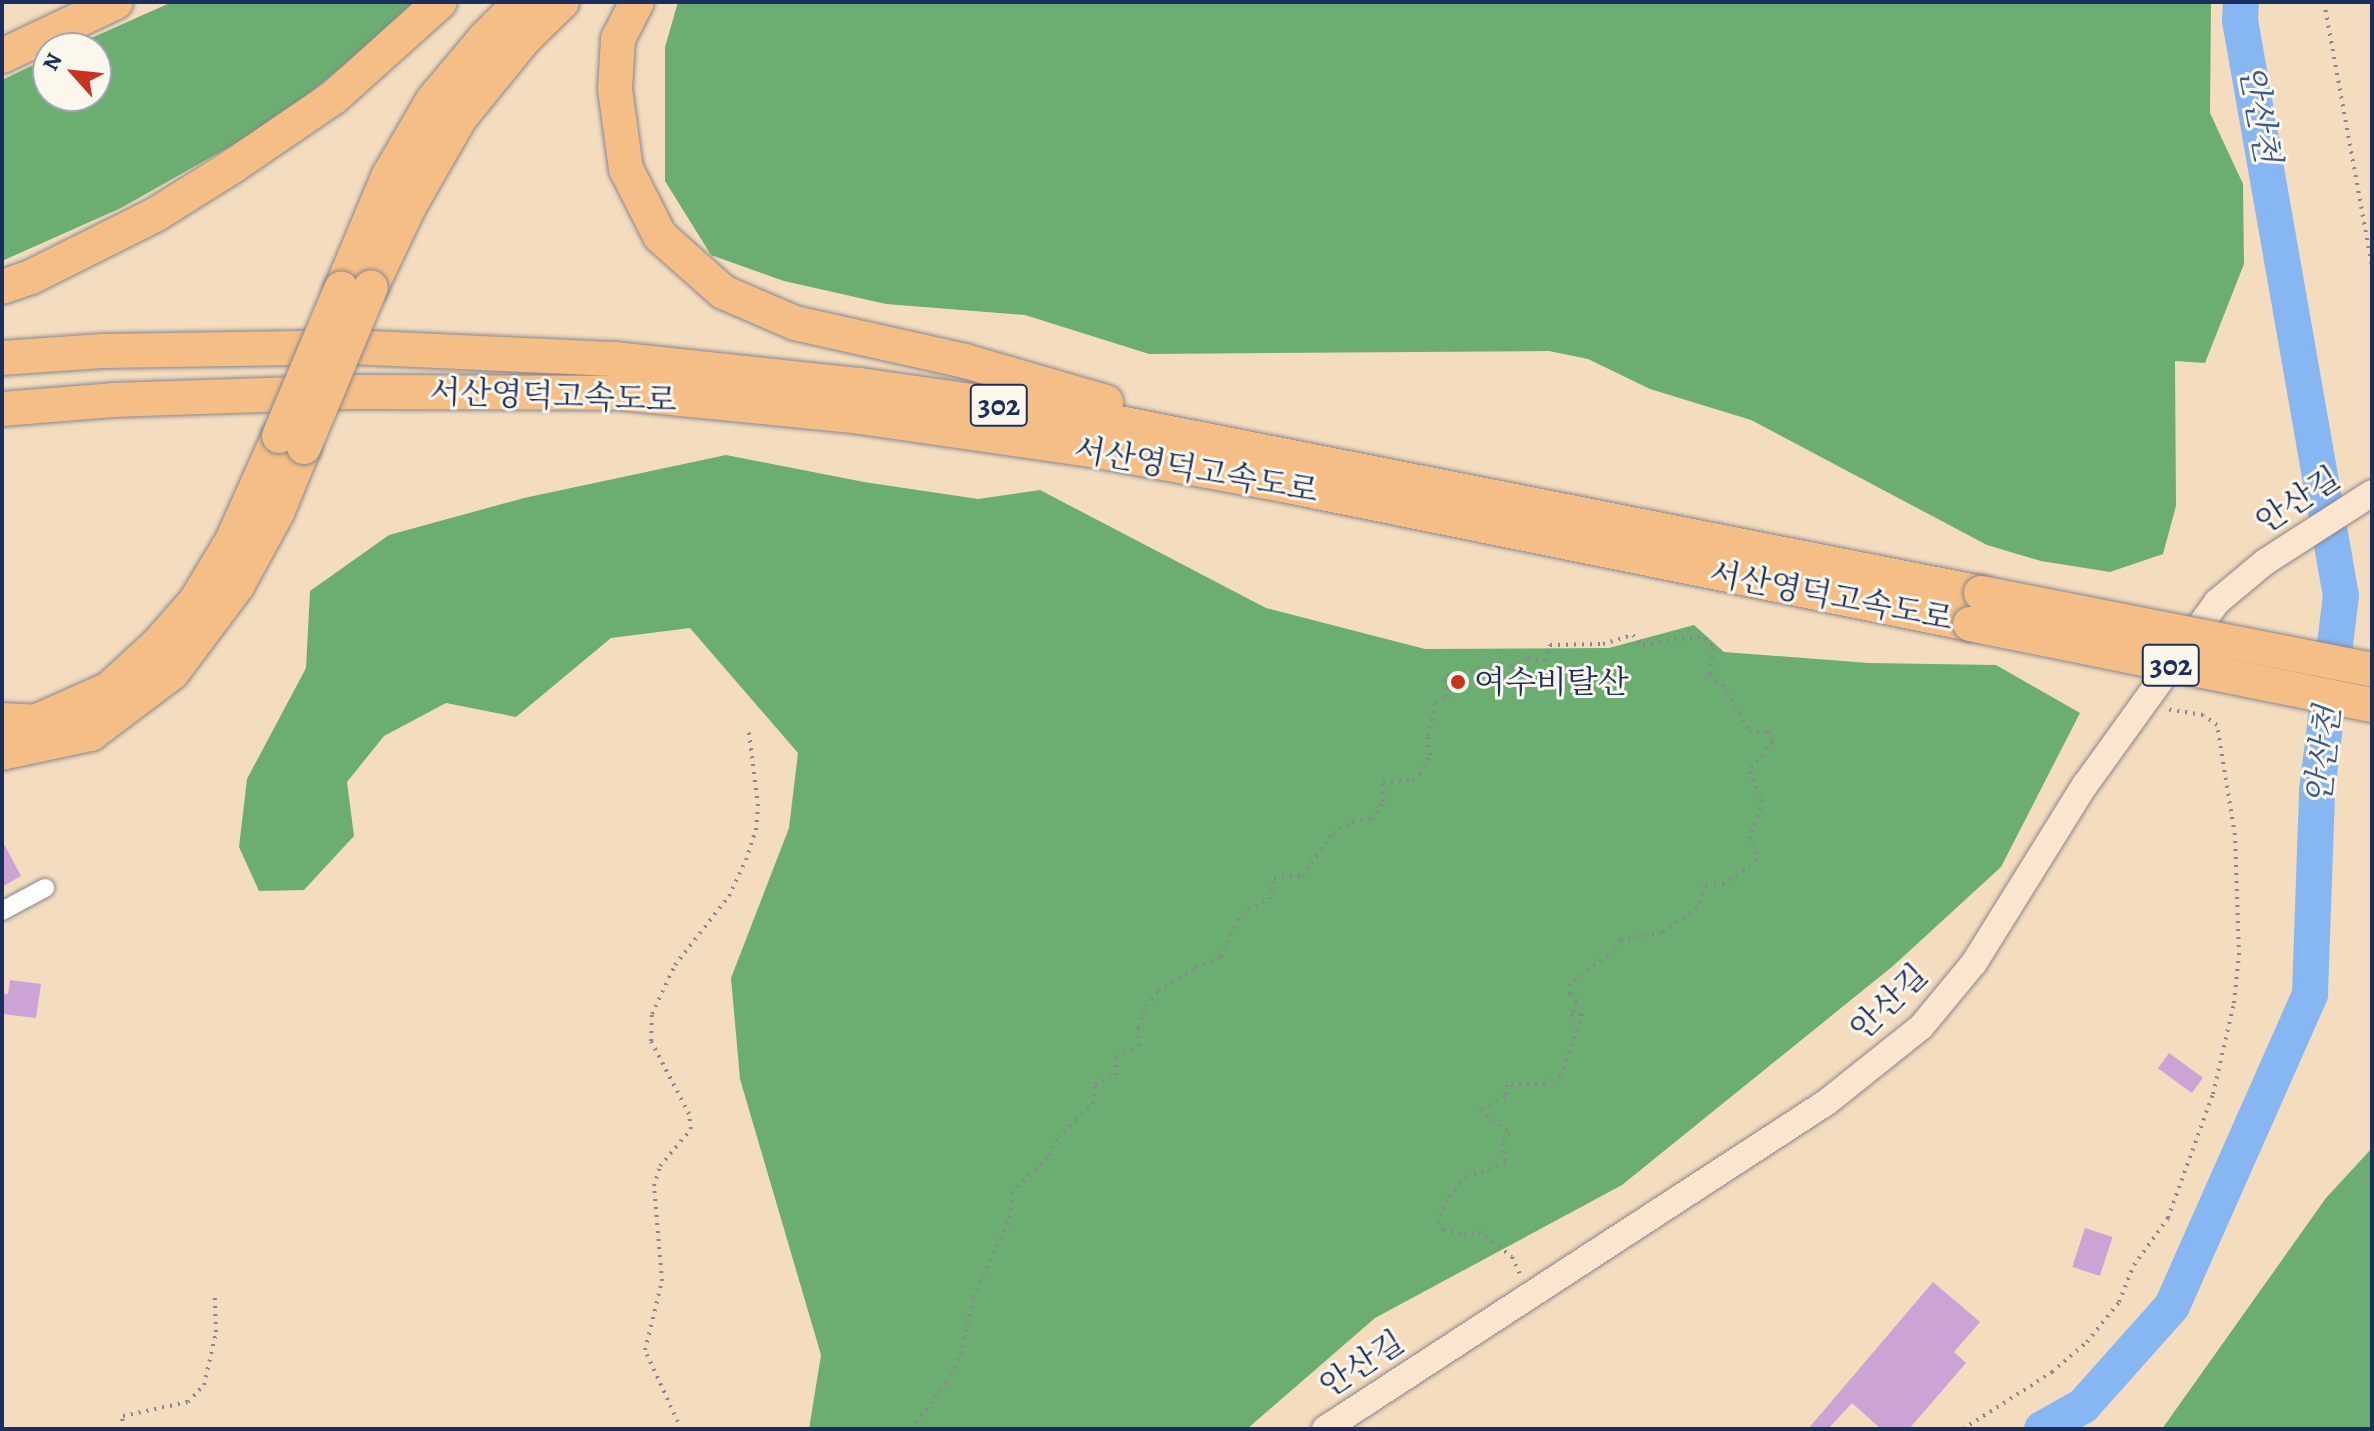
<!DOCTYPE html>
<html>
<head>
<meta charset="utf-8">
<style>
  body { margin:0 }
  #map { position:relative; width:2374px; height:1431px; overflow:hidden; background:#f4ddbf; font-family:Alegreya,"Noto Serif KR",serif }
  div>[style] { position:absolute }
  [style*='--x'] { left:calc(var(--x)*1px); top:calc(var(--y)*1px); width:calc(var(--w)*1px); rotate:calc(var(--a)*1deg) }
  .forest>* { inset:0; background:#6cae71 }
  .river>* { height:36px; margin:-18px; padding:0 18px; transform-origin:18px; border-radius:18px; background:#87b7f3 }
  .building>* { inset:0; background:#cda3d6; transform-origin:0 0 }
  .path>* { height:4px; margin-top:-2px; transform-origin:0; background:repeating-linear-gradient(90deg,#88868e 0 2px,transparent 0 8px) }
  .roads { filter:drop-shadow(0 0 2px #88868e) drop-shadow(0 0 2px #88868e) }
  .street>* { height:18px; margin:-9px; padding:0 9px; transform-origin:9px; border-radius:9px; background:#fff }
  .secondary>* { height:26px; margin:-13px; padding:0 13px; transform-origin:13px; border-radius:13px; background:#fbe5cf }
  .highway>* { height:34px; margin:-17px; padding:0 17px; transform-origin:17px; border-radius:17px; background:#f5be86 }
  .bridges { filter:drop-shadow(0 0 2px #88868e) drop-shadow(0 0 2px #88868e) }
  .highway-bridge>* { height:34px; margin:-17px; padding:0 17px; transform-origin:17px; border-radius:17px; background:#f5be86 }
  .dots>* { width:22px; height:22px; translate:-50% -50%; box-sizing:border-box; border:4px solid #fbf7ec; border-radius:50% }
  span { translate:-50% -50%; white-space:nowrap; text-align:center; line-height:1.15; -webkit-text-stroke:6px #fbf7ec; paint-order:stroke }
  .shield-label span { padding:2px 6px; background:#fbf7ec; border:2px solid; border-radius:6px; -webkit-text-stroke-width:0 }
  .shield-label { font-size:30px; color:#1b2f5e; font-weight:700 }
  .street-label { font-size:32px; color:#1b2f5e }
  .poi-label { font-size:32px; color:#1b2f5e }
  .left { translate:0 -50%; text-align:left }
  .water-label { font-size:34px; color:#3b588b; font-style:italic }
  .frame { position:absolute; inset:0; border:4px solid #1b2f5e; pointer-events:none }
  .north { position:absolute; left:32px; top:32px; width:80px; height:80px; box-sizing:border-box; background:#fbf7ec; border:2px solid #a1a7b3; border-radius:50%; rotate:297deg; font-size:22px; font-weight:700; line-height:32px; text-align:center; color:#1b2f5e }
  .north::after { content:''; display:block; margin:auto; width:28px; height:36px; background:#c8321e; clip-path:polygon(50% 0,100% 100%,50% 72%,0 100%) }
</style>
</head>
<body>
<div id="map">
  <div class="forest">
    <i style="clip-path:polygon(172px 2px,422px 2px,275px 121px,121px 208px,2px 261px,2px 80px,48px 58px,48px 96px,96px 96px,96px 48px,69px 48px)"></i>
    <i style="clip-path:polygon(678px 2px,2211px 2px,2210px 113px,2243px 184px,2244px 264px,2205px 363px,2175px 361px,2176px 506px,2163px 554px,2110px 572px,2041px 561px,1987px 545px,1751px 420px,1650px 389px,1588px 359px,1549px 351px,1149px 354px,1025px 315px,886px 304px,784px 281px,711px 255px,665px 181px,665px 47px)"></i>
    <i style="clip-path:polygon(726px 455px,864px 482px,978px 499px,1040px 490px,1266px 608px,1425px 649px,1609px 648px,1694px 625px,1724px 652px,1869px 663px,1996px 665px,2080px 713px,2001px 867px,1893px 966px,1622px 1185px,1375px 1318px,1247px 1429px,809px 1429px,821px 1355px,740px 1079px,731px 978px,789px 828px,798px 753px,690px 628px,611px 638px,516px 717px,446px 703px,384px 736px,347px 782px,354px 836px,304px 890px,259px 891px,239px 847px,247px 779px,306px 668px,310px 591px,389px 535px,524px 498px)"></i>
    <i style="clip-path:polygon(2372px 1148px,2372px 1429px,2162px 1429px,2326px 1198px)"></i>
  </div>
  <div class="river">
    <i style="--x:2042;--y:1429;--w:47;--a:-29.3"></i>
    <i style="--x:2083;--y:1406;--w:134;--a:-48.3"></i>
    <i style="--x:2172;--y:1306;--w:341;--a:-66.1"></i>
    <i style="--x:2310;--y:994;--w:203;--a:-88"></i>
    <i style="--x:2317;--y:791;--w:196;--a:-83"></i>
    <i style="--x:2341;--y:596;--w:585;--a:-99.95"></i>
    <i style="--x:2240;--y:20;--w:18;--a:-87"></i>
  </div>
  <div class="building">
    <i style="clip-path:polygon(2px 840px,21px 876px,2px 887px)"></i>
    <i style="clip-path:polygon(10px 980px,41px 984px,36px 1018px,2px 1014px,2px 993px,8px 994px)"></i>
    <i style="left:2169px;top:1053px;width:42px;height:19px;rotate:36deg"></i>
    <i style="left:2085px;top:1228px;width:29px;height:41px;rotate:18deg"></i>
    <i style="clip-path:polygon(1933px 1282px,1980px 1322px,1954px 1352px,1966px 1363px,1909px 1429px,1881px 1429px,1852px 1403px,1828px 1429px,1808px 1429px)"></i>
  </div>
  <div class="path">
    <i style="--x:2324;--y:2;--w:269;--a:79.7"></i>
    <i style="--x:121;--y:1429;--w:13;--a:-81"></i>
    <i style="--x:123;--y:1416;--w:66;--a:-12.2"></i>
    <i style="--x:188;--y:1402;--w:23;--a:-47"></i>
    <i style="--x:204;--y:1385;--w:54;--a:-77.2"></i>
    <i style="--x:216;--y:1332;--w:36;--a:-92"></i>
    <i style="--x:681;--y:1429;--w:87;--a:-114.5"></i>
    <i style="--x:645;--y:1350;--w:71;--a:-76.2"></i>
    <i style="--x:662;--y:1281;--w:95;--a:-94.8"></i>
    <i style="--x:654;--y:1186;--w:21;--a:-73"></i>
    <i style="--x:660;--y:1166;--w:48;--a:-50"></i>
    <i style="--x:691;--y:1129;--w:15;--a:-98"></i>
    <i style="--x:689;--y:1114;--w:82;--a:-117.5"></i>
    <i style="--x:651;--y:1041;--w:27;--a:-88"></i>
    <i style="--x:652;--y:1014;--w:54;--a:-64.9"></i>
    <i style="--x:675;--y:965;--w:88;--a:-52"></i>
    <i style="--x:729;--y:896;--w:40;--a:-65"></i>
    <i style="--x:746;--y:860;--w:32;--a:-72"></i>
    <i style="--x:756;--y:830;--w:24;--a:-85"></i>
    <i style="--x:758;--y:806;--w:74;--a:-97"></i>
    <i style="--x:911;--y:1429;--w:59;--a:-52.5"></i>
    <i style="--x:947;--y:1382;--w:30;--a:-63"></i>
    <i style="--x:961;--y:1355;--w:59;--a:-78.3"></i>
    <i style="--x:973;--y:1297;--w:87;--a:-64.9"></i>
    <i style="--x:1010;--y:1218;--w:25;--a:-85"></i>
    <i style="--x:1012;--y:1193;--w:53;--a:-45.8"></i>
    <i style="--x:1049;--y:1155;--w:20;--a:-63"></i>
    <i style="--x:1058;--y:1137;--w:48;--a:-43.3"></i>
    <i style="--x:1093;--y:1104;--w:20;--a:-84"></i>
    <i style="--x:1095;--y:1084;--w:22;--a:-24"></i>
    <i style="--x:1115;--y:1075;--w:18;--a:-87"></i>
    <i style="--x:1116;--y:1057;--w:25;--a:-26"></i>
    <i style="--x:1139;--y:1046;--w:19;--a:-93"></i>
    <i style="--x:1138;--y:1027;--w:22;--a:-69"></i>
    <i style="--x:1146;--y:1006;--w:19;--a:-51"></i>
    <i style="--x:1158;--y:991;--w:44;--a:-31.2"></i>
    <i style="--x:1196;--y:968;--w:27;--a:-24"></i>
    <i style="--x:1221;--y:957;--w:48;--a:-65.6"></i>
    <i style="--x:1241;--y:913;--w:32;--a:-26"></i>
    <i style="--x:1270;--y:899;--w:21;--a:-79"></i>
    <i style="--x:1274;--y:878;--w:28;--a:-4"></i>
    <i style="--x:1302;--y:876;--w:53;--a:-54.2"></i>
    <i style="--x:1333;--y:833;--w:22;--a:-30"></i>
    <i style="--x:1352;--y:822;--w:20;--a:-9"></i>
    <i style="--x:1372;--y:819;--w:20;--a:-57"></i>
    <i style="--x:1383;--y:802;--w:20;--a:-90"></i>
    <i style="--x:1383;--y:782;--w:30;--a:-4"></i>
    <i style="--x:1413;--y:780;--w:9;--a:-41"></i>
    <i style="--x:1420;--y:774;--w:21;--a:-62"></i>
    <i style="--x:1430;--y:755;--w:19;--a:-99"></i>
    <i style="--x:1427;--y:736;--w:35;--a:-75"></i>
    <i style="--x:1436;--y:702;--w:14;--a:-21"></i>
    <i style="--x:1449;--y:697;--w:17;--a:-107"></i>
    <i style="--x:1444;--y:681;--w:7;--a:-63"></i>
    <i style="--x:1447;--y:675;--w:36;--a:-8"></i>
    <i style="--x:1483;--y:670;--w:18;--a:-22"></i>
    <i style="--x:1500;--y:663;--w:12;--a:20"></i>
    <i style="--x:1511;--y:667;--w:19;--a:-28"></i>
    <i style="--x:1528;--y:658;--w:16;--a:11"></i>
    <i style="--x:1544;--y:661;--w:17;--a:-69"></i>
    <i style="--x:1550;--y:645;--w:53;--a:-1.1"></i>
    <i style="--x:1603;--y:644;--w:31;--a:-17"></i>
    <i style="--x:1633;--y:635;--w:14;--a:45"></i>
    <i style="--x:1643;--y:645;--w:32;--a:-11"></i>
    <i style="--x:1674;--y:639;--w:31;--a:-2"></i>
    <i style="--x:1705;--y:638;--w:13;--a:51"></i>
    <i style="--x:1713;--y:648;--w:26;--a:97"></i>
    <i style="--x:1710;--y:674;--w:17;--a:40"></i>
    <i style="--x:1723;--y:685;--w:53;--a:60.5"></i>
    <i style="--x:1749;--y:731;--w:19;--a:3"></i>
    <i style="--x:1768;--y:732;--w:11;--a:63"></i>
    <i style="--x:1773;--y:742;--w:38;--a:129"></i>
    <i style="--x:1749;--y:772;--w:31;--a:63"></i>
    <i style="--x:1763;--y:800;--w:39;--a:109"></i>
    <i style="--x:1750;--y:837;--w:24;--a:73"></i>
    <i style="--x:1757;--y:860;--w:41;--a:144"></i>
    <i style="--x:1724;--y:884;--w:19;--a:174"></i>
    <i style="--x:1705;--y:886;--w:23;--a:110"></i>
    <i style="--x:1697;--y:908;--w:43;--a:144.5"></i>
    <i style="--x:1662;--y:933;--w:43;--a:170.5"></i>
    <i style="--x:1620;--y:940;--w:12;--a:121"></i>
    <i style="--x:1614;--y:950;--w:56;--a:142.3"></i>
    <i style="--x:1570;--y:984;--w:10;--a:90"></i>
    <i style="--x:1570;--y:994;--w:12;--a:48"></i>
    <i style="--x:1578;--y:1003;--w:14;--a:120"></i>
    <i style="--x:1571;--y:1015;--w:12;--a:-5"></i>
    <i style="--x:1583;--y:1014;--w:67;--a:110.1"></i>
    <i style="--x:1560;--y:1077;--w:17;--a:155"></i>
    <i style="--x:1545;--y:1084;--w:38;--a:178"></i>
    <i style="--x:1507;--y:1085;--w:12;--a:99"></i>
    <i style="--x:1505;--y:1097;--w:28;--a:153"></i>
    <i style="--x:1480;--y:1110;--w:37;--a:38"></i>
    <i style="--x:1509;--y:1133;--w:12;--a:125"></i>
    <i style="--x:1502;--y:1143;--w:20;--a:79"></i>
    <i style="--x:1506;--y:1163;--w:42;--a:160.7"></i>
    <i style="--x:1466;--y:1177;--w:29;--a:131"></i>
    <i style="--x:1447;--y:1199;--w:25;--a:113"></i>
    <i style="--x:1437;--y:1222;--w:10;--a:53"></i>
    <i style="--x:1443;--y:1230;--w:22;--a:13"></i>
    <i style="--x:1464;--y:1235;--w:15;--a:-11"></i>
    <i style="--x:1479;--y:1232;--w:41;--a:37.1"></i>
    <i style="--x:1512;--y:1257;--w:19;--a:65"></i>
    <i style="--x:1963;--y:1429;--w:106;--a:-32.6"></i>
    <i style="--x:2052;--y:1372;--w:46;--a:-40.6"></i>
    <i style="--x:2087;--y:1342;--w:51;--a:-51.3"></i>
    <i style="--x:2119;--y:1302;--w:40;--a:-68"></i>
    <i style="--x:2134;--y:1265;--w:58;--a:-54.1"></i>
    <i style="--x:2168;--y:1218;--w:132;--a:-70.1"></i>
    <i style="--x:2213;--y:1094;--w:93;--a:-77"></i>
    <i style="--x:2234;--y:1003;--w:48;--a:-84.1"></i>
    <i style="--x:2239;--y:955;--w:120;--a:-91.9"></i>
    <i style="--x:2235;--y:835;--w:111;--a:-99.3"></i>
    <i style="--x:2217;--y:725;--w:17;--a:-144"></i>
    <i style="--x:2203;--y:715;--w:38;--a:-171"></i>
  </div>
  <div class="roads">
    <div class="street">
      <i style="--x:2;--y:911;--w:49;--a:-28.1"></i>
    </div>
    <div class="secondary">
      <i style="--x:1325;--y:1429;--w:599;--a:-33.08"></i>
      <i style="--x:1827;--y:1102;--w:120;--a:-38.6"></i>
      <i style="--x:1921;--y:1027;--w:83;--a:-50.4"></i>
      <i style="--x:1974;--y:963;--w:210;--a:-58.1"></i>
      <i style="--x:2085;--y:785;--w:226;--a:-54.2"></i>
      <i style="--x:2217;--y:602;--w:62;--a:-39.8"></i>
      <i style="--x:2265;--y:562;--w:127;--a:-32.8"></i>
    </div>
    <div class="highway">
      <i style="--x:637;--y:2;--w:42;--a:117.2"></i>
      <i style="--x:618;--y:39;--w:50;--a:93.4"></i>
      <i style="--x:615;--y:89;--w:81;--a:82.2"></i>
      <i style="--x:626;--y:169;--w:75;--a:63.1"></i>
      <i style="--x:660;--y:236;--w:84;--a:41.6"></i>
      <i style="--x:723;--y:292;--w:78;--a:23.3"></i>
      <i style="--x:795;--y:323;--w:174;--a:12.6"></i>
      <i style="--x:965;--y:361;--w:147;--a:16.2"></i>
      <i style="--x:2;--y:56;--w:126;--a:-25.3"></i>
      <i style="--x:2;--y:287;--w:31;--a:-19"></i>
      <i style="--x:31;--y:277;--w:139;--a:-26.6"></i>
      <i style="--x:155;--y:215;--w:92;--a:-32.1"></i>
      <i style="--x:233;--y:166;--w:122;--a:-34.3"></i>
      <i style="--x:334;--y:97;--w:142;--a:-41.9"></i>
      <i style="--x:371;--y:287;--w:91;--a:-64.6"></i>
      <i style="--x:410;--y:205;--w:100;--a:-60.1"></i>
      <i style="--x:460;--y:118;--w:103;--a:-50.9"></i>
      <i style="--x:525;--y:38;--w:52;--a:-44.2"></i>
      <i style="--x:341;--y:289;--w:124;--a:-67.2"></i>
      <i style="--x:389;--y:175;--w:87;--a:-59.6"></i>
      <i style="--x:433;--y:100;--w:81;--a:-50"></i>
      <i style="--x:485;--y:38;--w:51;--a:-45"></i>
      <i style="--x:2;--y:358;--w:101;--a:-4"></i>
      <i style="--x:103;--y:351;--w:246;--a:-0.9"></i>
      <i style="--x:349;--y:347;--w:266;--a:2.6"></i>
      <i style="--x:615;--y:359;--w:245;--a:6.1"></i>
      <i style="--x:859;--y:385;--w:247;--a:8.1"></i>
      <i style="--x:1104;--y:420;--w:894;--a:11.16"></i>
      <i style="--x:2;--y:409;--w:111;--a:-4.6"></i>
      <i style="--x:113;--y:400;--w:245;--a:-1.9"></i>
      <i style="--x:358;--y:392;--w:263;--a:0.2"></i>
      <i style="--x:621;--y:393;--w:241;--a:5.7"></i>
      <i style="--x:861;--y:417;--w:246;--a:8.2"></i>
      <i style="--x:1104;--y:452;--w:182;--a:10.4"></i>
      <i style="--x:1283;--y:485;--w:701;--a:11.44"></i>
      <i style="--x:2;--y:720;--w:33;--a:3"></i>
      <i style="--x:35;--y:722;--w:81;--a:-24"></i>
      <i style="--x:109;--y:689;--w:65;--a:-42.5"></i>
      <i style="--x:157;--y:645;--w:57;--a:-48.5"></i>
      <i style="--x:195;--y:602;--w:71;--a:-58.8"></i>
      <i style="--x:232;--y:541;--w:115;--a:-65.9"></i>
      <i style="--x:2;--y:753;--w:91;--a:-12.1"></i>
      <i style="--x:91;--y:734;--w:101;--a:-37"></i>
      <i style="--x:172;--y:673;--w:109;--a:-53.2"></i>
      <i style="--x:237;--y:586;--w:83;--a:-61.3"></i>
      <i style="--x:277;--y:513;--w:71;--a:-67.8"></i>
    </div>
  </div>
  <div class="bridges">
    <div class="highway-bridge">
      <i style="--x:279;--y:436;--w:160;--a:-67.1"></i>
      <i style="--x:304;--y:447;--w:173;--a:-67.3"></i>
      <i style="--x:1981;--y:593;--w:399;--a:11.1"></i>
      <i style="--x:1970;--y:624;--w:410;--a:11.4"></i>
    </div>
  </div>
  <div class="dots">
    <i style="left:1458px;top:682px;background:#c8321e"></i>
  </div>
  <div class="shield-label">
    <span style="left:999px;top:405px">302</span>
    <span style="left:2171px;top:665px">302</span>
  </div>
  <div class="street-label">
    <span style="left:553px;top:396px;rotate:2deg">서산영덕고속도로</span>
    <span style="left:1196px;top:470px;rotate:10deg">서산영덕고속도로</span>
    <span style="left:2298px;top:500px;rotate:-33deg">안산길</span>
    <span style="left:1831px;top:596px;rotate:11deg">서산영덕고속도로</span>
    <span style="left:1889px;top:1002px;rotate:-44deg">안산길</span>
    <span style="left:1362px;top:1364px;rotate:-33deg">안산길</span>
  </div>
  <div class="poi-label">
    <span class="left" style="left:1474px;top:682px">여수비탈산</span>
  </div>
  <div class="water-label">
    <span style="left:2260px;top:114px;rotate:80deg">안산천</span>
    <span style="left:2323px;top:755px;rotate:-84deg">안산천</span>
  </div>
  <div class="frame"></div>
  <div class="north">N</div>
</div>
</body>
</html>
